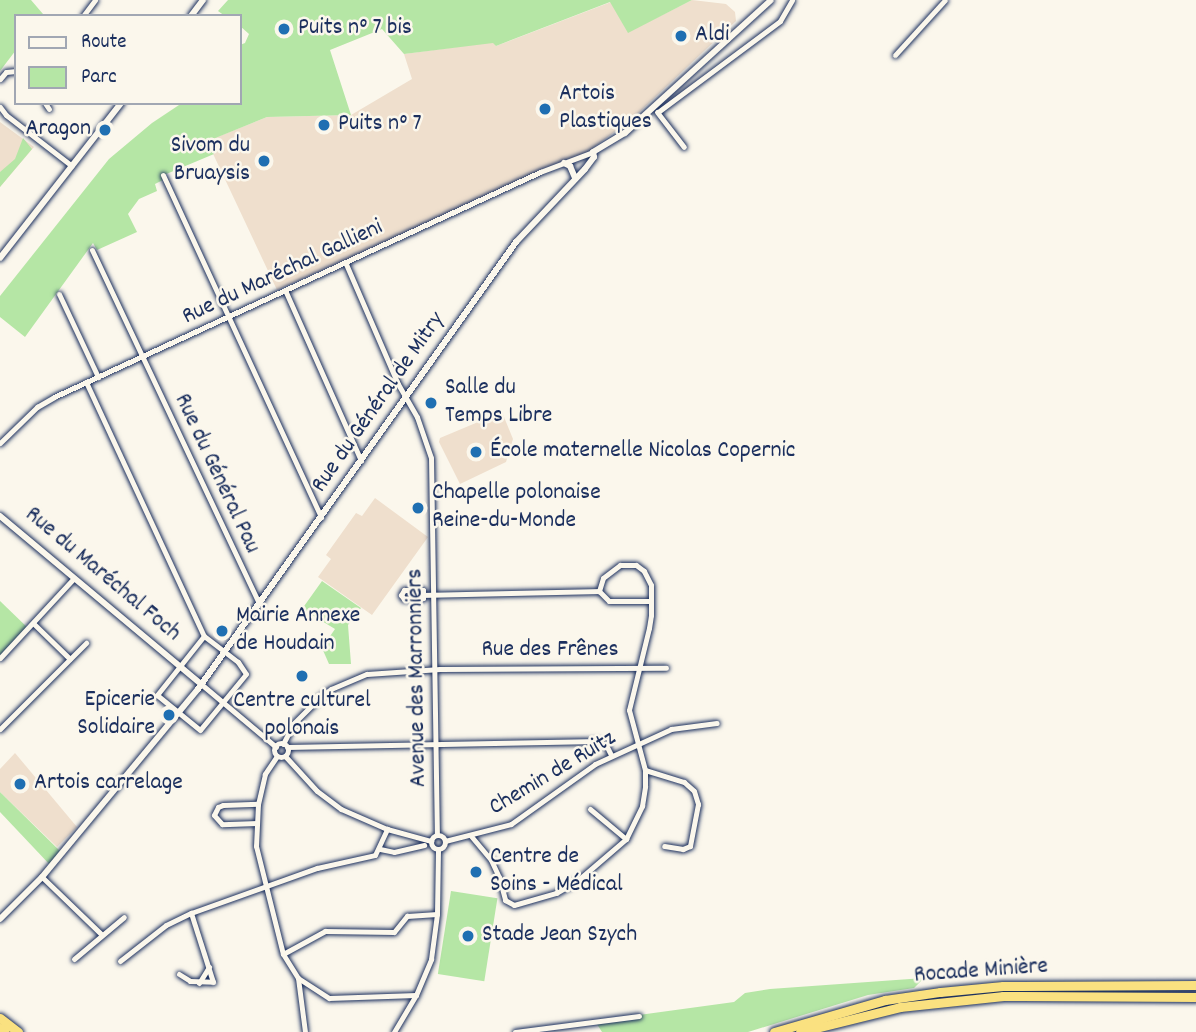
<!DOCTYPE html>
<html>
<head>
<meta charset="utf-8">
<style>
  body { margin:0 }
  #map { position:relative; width:1196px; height:1032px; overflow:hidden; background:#fbf7ec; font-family:Dekko,sans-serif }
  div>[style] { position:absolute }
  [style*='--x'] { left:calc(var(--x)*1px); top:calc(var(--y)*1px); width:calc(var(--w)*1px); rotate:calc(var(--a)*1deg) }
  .built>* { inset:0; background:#efdfcd }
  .green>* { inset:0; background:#b5e6a5; transform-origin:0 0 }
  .roads { filter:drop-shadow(0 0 2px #1b2f5e) drop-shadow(0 0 2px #1b2f5e) }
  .minor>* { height:5px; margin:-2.5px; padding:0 2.5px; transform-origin:2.5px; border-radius:2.5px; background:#fbf7ec }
  .minor>.ring { margin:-2.5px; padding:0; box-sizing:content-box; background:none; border:5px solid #fbf7ec; border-radius:50% }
  .tertiary>* { height:6px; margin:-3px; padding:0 3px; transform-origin:3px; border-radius:3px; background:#fbf7ec }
  .trunk>* { height:9px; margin:-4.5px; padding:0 4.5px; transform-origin:4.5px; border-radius:4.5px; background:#fae180 }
  .dots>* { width:19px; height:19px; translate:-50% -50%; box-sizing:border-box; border:4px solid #fbf7ec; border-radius:50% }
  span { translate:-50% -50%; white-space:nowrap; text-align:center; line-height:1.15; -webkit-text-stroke:5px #fbf7ec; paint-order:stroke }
  .poi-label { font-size:24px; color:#1b2f5e }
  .left { translate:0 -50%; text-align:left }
  .right { translate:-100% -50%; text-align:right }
  .street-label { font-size:24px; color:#1b2f5e }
  .legend { position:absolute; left:14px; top:14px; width:228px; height:91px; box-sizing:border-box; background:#fbf7ec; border:2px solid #a1a7b3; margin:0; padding:9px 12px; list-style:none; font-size:21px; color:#1b2f5e }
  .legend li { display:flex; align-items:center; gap:14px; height:35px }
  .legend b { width:35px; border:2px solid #a1a7b3 }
</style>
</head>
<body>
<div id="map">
  <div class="built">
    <i style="clip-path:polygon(692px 0,726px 4px,735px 12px,736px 21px,633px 118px,582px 156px,277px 290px,207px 141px,267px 117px,351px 115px,412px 79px,404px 54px,493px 42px,496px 46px,611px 2px,628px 32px)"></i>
    <i style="clip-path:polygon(0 122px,34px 147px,0 187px)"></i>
    <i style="clip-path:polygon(502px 412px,513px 439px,506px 462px,460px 484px,439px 442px,440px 438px)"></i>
    <i style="clip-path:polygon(375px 498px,428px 537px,372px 615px,318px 577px,331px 559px,326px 555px,356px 513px,362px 516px)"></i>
    <i style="clip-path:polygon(15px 753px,77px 827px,57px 847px,0 792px,0 769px)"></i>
  </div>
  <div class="green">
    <i style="clip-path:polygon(0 0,31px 0,43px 14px,16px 16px,16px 50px,0 71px)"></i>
    <i style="clip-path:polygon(228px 0,692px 0,628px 33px,610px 2px,496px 46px,493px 43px,404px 54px,382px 29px,330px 50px,351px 115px,267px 117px,208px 141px,214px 154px,164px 175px,165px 179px,155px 184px,157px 191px,139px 199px,128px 214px,137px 232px,97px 250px,93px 243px,25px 337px,0 317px,0 296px,109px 159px,152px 123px,182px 103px,240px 103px,240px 45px,245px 43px,249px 34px,240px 26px,240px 16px,225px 16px,218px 11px)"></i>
    <i style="clip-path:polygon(23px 138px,32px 149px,0 187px,0 172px,15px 159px)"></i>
    <i style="clip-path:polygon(322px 581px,361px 608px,348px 625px,351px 664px,329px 664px,322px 648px,335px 629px,302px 609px)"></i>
    <i style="clip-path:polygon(0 601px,29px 629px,0 658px)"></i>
    <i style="clip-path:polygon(0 792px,62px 853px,51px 866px,0 812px)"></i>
    <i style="left:451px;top:891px;width:47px;height:84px;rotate:9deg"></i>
    <i style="clip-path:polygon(924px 978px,914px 988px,868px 995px,748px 1032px,602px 1032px,595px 1021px,734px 1002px,745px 993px,770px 989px)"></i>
  </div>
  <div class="roads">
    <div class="minor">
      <i style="--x:83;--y:16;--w:20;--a:-53"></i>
      <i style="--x:895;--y:55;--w:74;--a:-47.7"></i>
      <i style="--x:0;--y:79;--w:9;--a:-49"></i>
      <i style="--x:6;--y:72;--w:10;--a:-6"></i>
      <i style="--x:45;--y:103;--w:7;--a:56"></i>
      <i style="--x:0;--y:107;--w:10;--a:53"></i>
      <i style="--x:6;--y:115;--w:83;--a:37.7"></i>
      <i style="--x:657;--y:112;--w:44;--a:52.4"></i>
      <i style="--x:658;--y:112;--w:152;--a:-36.7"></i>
      <i style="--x:780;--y:21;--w:24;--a:-60"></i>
      <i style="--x:163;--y:175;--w:377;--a:65.2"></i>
      <i style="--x:92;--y:250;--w:391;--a:64.7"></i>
      <i style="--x:346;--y:264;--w:131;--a:66.6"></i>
      <i style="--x:398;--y:384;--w:38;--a:60"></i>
      <i style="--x:417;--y:417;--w:43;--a:71.1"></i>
      <i style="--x:431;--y:458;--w:377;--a:89.1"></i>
      <i style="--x:285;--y:290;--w:187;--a:66"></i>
      <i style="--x:59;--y:294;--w:92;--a:64.8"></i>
      <i style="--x:86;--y:382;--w:280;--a:65.1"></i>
      <i style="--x:0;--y:443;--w:52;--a:-44.2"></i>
      <i style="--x:37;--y:407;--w:20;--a:-30"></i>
      <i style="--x:54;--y:397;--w:536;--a:-24.84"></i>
      <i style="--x:540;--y:172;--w:57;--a:-20.7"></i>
      <i style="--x:423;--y:595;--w:3;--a:90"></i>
      <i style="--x:423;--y:598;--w:19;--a:177"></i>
      <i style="--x:404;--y:599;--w:5;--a:-127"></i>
      <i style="--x:401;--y:595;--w:6;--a:-59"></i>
      <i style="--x:404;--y:590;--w:19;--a:0"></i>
      <i style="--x:423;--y:590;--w:5;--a:90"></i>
      <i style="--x:423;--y:595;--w:176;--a:-1.3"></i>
      <i style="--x:34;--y:624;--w:50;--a:44.2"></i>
      <i style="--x:204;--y:636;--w:43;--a:37.4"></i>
      <i style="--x:238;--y:662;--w:14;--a:56"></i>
      <i style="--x:246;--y:674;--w:72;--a:129.4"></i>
      <i style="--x:200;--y:730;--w:55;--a:-140.9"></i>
      <i style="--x:157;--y:695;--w:75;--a:-51.5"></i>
      <i style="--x:0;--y:658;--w:109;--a:-47.2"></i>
      <i style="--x:201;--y:684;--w:98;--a:40"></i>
      <i style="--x:0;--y:729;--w:122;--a:-45"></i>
      <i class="ring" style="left:274px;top:743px;width:9px;height:9px"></i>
      <i style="--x:283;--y:744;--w:22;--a:-63"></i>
      <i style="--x:293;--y:724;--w:38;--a:-45"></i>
      <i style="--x:320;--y:697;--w:14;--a:-36"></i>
      <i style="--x:331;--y:689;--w:39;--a:-23"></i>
      <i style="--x:367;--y:674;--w:73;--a:-3.9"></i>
      <i style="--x:440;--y:669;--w:226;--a:-0.3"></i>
      <i style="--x:287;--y:747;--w:311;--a:-1.1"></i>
      <i style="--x:598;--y:741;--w:9;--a:27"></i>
      <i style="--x:606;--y:745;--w:11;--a:63"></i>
      <i style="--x:277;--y:756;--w:22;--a:124"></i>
      <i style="--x:265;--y:774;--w:31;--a:103"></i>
      <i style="--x:258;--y:804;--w:42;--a:92.7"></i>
      <i style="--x:256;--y:846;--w:111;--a:76"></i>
      <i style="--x:283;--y:954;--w:28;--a:58"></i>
      <i style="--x:298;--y:978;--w:54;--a:82.6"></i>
      <i style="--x:285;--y:756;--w:47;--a:47.6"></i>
      <i style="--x:317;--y:791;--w:30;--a:37"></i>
      <i style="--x:341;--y:809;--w:50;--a:23.5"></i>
      <i style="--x:387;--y:829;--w:46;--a:15.3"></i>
      <i style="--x:645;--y:770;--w:41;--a:17.1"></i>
      <i style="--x:684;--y:782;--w:13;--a:42"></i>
      <i style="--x:694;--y:791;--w:14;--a:73"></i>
      <i style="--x:698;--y:804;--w:43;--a:100.8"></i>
      <i style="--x:690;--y:846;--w:8;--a:157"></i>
      <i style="--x:683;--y:849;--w:19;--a:-171"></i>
      <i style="--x:590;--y:809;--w:47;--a:39.8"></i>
      <i style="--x:257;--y:823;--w:35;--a:178"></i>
      <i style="--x:222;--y:824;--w:12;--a:-132"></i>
      <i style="--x:214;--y:815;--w:9;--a:-63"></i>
      <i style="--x:218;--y:807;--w:5;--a:-22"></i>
      <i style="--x:223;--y:805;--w:35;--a:-2"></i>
      <i class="ring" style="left:431px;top:835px;width:9px;height:9px"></i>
      <i style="--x:471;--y:836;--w:31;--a:50"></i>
      <i style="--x:491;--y:860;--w:19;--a:65"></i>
      <i style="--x:499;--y:877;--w:24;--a:75"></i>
      <i style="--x:505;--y:900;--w:10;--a:29"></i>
      <i style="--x:514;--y:905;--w:44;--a:-15.9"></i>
      <i style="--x:556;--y:893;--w:24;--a:-30"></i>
      <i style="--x:577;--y:881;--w:65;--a:-40.6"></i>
      <i style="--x:626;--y:839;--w:37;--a:-64"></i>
      <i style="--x:642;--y:806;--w:20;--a:-81"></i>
      <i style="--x:645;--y:786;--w:16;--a:-90"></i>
      <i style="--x:645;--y:770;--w:62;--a:-104.9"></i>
      <i style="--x:629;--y:710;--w:84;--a:-76.3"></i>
      <i style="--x:649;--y:628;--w:13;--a:-81"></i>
      <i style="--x:651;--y:615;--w:30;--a:-90"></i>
      <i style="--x:651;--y:585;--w:16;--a:-117"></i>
      <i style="--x:644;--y:571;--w:10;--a:-143"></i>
      <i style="--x:636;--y:565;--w:16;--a:180"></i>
      <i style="--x:620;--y:565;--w:21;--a:143"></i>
      <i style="--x:603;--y:578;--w:14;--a:107"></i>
      <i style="--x:599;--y:591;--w:14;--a:45"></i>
      <i style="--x:609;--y:601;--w:42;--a:0"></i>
      <i style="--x:445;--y:841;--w:68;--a:-14.4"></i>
      <i style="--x:511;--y:824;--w:103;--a:-35.5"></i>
      <i style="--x:595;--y:764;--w:84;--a:-24.7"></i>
      <i style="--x:671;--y:729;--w:46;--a:-7.4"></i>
      <i style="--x:380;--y:849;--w:14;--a:12"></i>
      <i style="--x:394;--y:852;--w:31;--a:-13"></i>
      <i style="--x:42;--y:877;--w:83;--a:44"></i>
      <i style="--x:283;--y:954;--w:48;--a:-28.7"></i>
      <i style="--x:325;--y:931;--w:69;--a:0.8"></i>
      <i style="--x:394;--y:932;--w:21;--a:-51"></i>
      <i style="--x:407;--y:916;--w:30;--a:-4"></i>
      <i style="--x:74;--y:959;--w:65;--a:-40"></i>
      <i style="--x:120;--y:961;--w:58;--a:-38"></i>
      <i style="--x:166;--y:925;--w:28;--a:-26"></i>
      <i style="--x:191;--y:913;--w:134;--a:-19.7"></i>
      <i style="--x:317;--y:868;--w:59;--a:-12.6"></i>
      <i style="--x:375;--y:855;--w:29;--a:-65"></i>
      <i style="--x:179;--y:974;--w:13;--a:32"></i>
      <i style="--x:190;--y:981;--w:23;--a:2"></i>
      <i style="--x:213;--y:982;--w:72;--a:-107.7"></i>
      <i style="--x:298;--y:978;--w:37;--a:33"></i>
      <i style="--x:329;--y:998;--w:87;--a:-2"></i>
      <i style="--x:199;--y:983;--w:19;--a:-58"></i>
      <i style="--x:394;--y:1032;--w:43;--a:-59.3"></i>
      <i style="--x:416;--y:995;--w:39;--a:-67"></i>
      <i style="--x:431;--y:959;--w:45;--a:-82.4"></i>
      <i style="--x:437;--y:914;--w:65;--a:-89.1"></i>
      <i style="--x:515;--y:1032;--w:125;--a:-7.4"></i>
    </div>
    <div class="tertiary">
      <i style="--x:191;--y:16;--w:20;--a:-53"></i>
      <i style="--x:564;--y:163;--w:7;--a:27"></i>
      <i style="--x:570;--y:166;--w:13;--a:67"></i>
      <i style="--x:0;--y:258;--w:197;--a:-52"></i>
      <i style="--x:0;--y:516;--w:262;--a:39.9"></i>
      <i style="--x:0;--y:919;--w:59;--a:-45"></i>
      <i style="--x:42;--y:877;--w:244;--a:-50.3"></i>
      <i style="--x:198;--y:689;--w:549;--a:-54.57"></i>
      <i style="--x:516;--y:242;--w:100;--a:-46.6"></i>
      <i style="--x:585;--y:169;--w:15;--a:-53"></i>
      <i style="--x:594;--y:157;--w:5;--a:-101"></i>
      <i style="--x:593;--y:152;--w:37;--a:-31"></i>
      <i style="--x:625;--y:133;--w:197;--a:-42.3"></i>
    </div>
    <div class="trunk">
      <i style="--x:0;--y:1018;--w:23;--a:38"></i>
      <i style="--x:0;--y:1028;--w:6;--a:39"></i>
      <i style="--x:774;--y:1032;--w:116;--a:-16.1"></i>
      <i style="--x:885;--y:1000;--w:56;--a:-8.3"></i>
      <i style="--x:940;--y:992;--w:63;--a:-5.4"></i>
      <i style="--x:1003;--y:986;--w:193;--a:-0.3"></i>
      <i style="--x:800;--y:1032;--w:103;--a:-14"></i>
      <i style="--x:900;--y:1007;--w:104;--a:-6.1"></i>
      <i style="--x:1003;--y:996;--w:193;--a:0.3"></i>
    </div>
  </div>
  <div class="dots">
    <i style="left:284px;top:29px;background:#1f6fb2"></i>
    <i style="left:681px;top:36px;background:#1f6fb2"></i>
    <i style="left:545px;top:109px;background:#1f6fb2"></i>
    <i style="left:324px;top:125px;background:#1f6fb2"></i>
    <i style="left:105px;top:130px;background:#1f6fb2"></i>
    <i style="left:264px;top:161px;background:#1f6fb2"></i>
    <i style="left:431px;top:403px;background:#1f6fb2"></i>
    <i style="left:476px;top:452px;background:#1f6fb2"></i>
    <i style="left:418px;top:508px;background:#1f6fb2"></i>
    <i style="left:222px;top:631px;background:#1f6fb2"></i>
    <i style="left:302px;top:676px;background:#1f6fb2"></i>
    <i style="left:169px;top:715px;background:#1f6fb2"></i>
    <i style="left:20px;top:784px;background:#1f6fb2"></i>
    <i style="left:476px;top:872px;background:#1f6fb2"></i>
    <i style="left:468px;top:936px;background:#1f6fb2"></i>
  </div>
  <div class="poi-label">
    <span class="left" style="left:298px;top:29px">Puits n° 7 bis</span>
    <span class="left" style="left:695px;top:36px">Aldi</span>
    <span class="left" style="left:559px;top:109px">Artois<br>Plastiques</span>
    <span class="left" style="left:338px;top:125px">Puits n° 7</span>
    <span class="right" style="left:91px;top:130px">Aragon</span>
    <span class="right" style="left:250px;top:161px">Sivom du<br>Bruaysis</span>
    <span class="left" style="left:445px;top:403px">Salle du<br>Temps Libre</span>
    <span class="left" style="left:490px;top:452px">École maternelle Nicolas Copernic</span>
    <span class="left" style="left:432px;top:508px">Chapelle polonaise<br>Reine-du-Monde</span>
    <span class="left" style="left:236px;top:631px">Mairie Annexe<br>de Houdain</span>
    <span class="right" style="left:155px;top:715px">Epicerie<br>Solidaire</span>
    <span style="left:302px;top:716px">Centre culturel<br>polonais</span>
    <span class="left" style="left:34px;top:784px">Artois carrelage</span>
    <span class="left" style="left:490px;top:872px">Centre de<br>Soins - Médical</span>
    <span class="left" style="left:482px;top:936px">Stade Jean Szych</span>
  </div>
  <div class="street-label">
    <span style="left:283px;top:273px;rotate:-25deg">Rue du Maréchal Gallieni</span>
    <span style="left:379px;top:403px;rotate:-55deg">Rue du Général de Mitry</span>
    <span style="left:216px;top:474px;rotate:65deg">Rue du Général Pau</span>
    <span style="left:102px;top:575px;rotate:40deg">Rue du Maréchal Foch</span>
    <span style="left:550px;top:651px">Rue des Frênes</span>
    <span style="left:418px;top:678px;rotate:-91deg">Avenue des Marronniers</span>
    <span style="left:553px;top:774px;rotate:-31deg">Chemin de Ruitz</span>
    <span style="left:981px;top:972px;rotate:-4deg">Rocade Minière</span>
  </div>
  <ul class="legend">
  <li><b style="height:9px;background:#fbf7ec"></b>Route</li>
  <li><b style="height:19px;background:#b5e6a5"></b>Parc</li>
  </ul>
</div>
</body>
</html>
